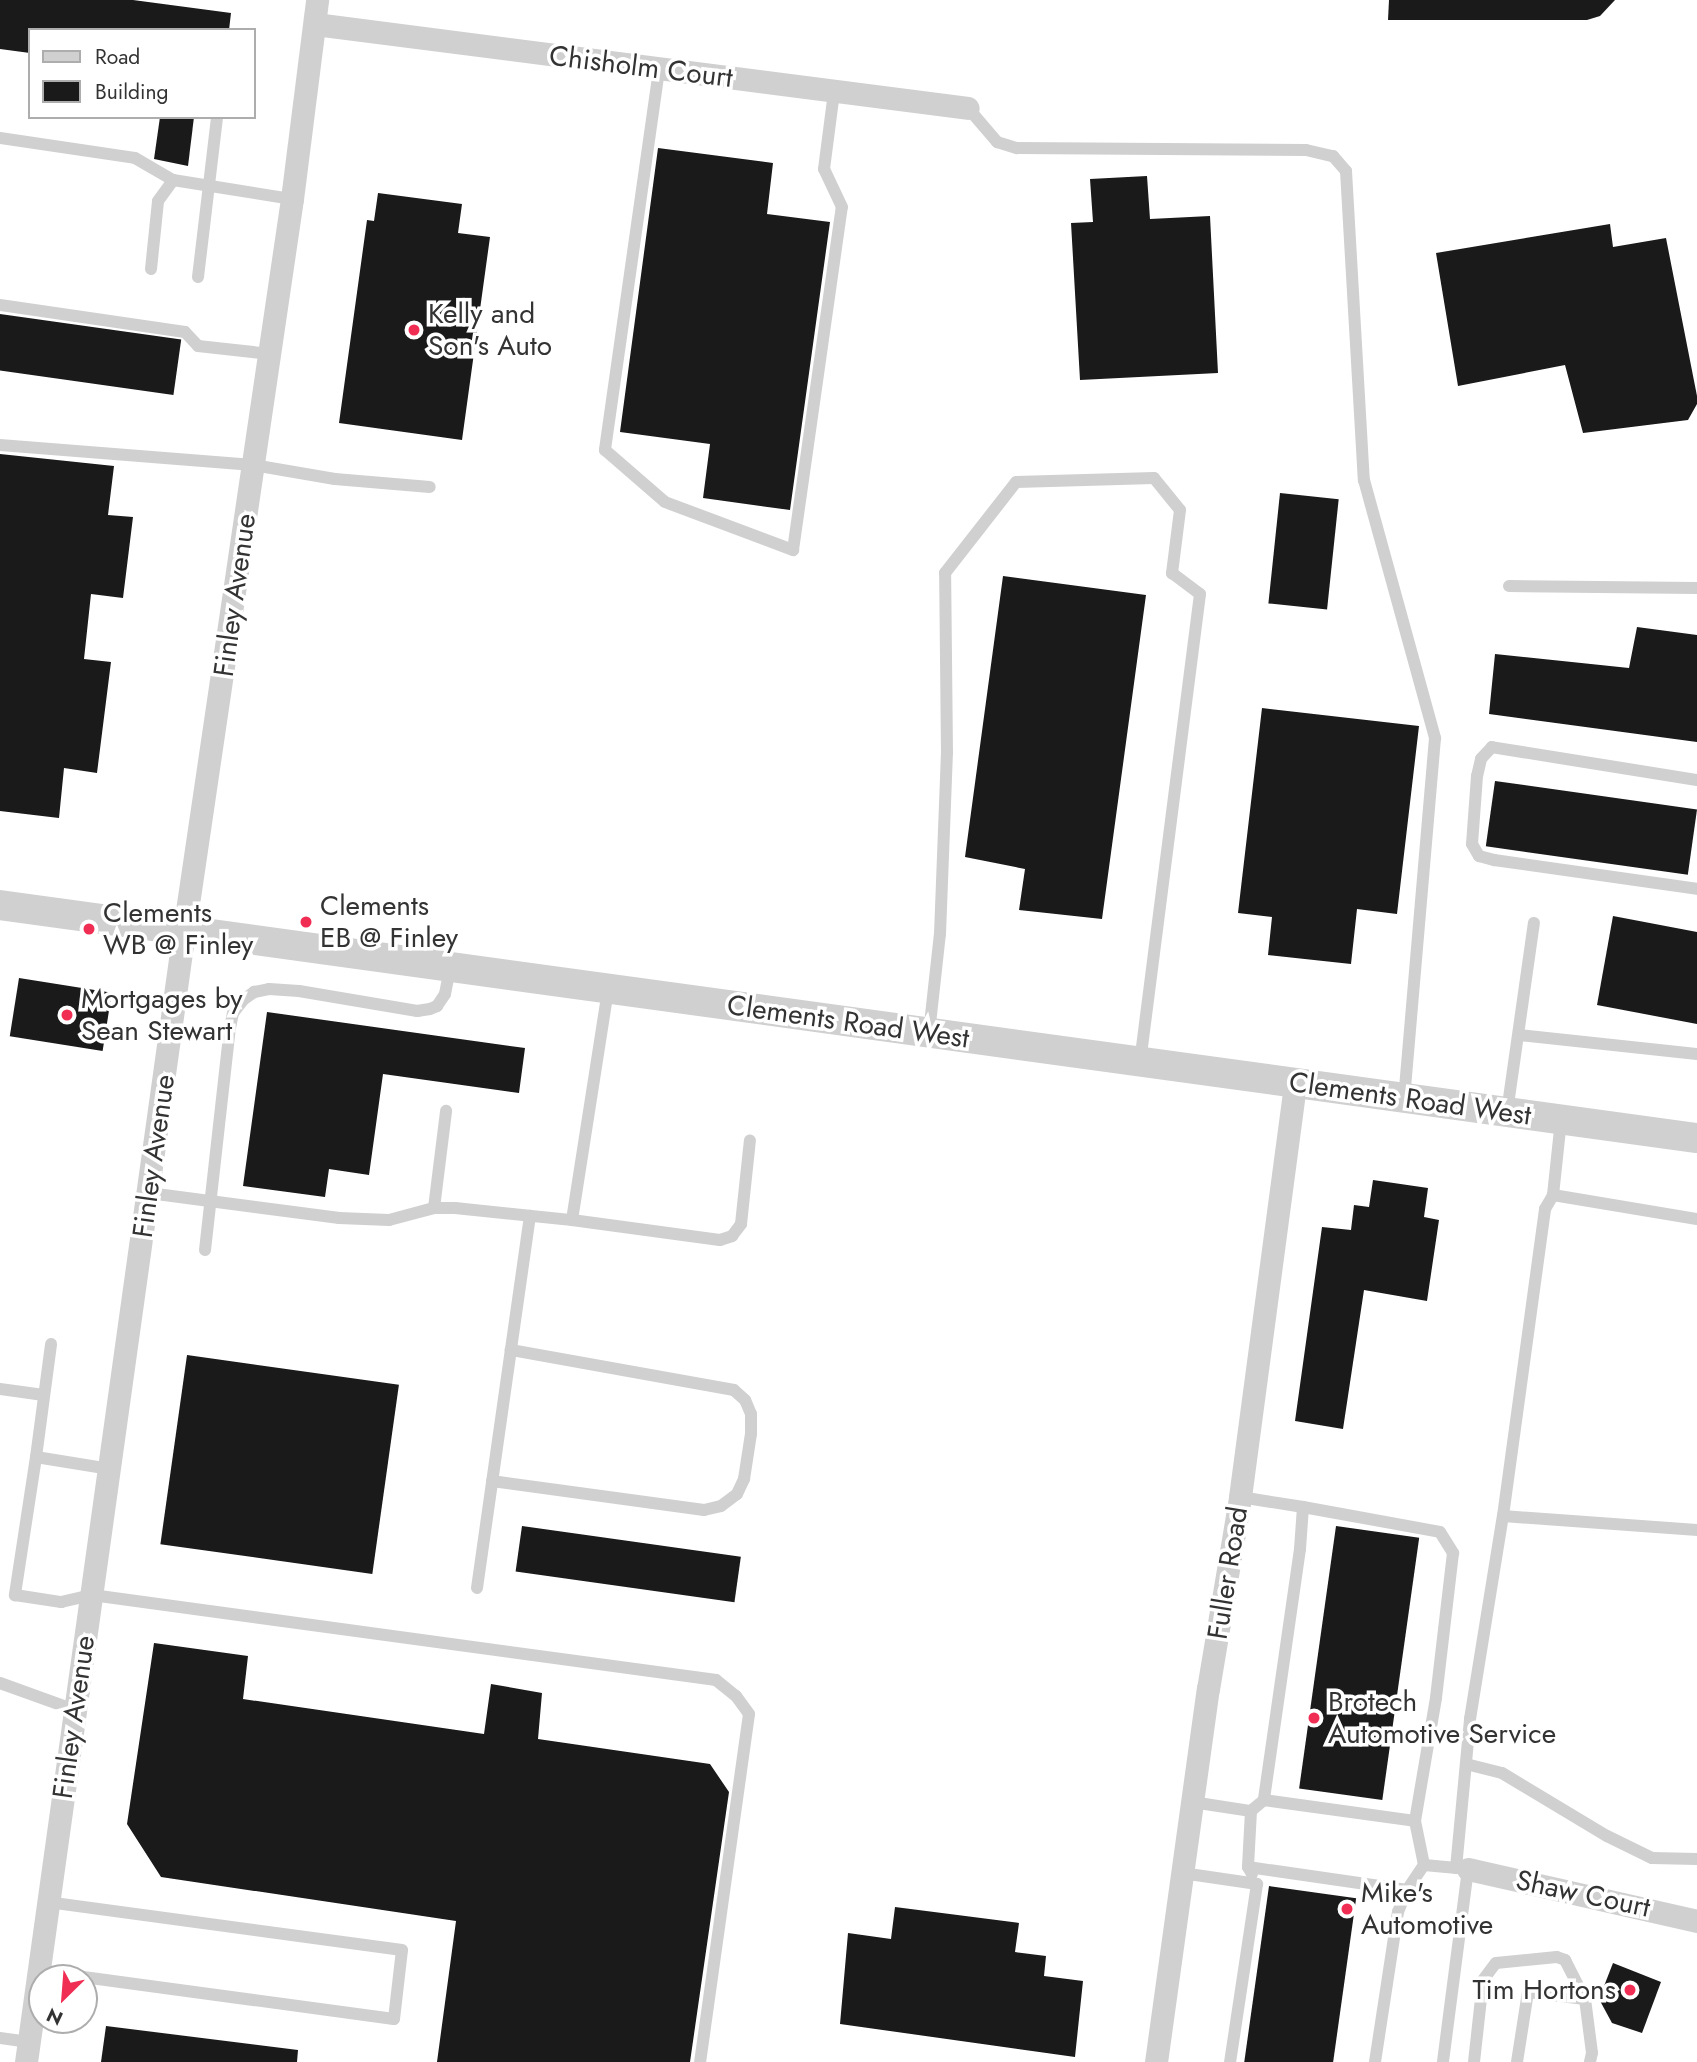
<!DOCTYPE html>
<html>
<head>
<meta charset="utf-8">
<style>
  body { margin:0 }
  #map { position:relative; width:1697px; height:2062px; overflow:hidden; background:#fff; font-family:Jost,sans-serif }
  div>[style] { position:absolute }
  [style*='--x'] { left:calc(var(--x)*1px); top:calc(var(--y)*1px); width:calc(var(--w)*1px); rotate:calc(var(--a)*1deg) }
  .building>* { inset:0; background:#1a1a1a; transform-origin:0 0 }
  .service>* { height:12px; margin:-6px; padding:0 6px; transform-origin:6px; border-radius:6px; background:#d0d0d0 }
  .minor>* { height:23px; margin:-11.5px; padding:0 11.5px; transform-origin:11.5px; border-radius:11.5px; background:#d0d0d0 }
  .tertiary>* { height:30px; margin:-15px; padding:0 15px; transform-origin:15px; border-radius:15px; background:#d0d0d0 }
  .dots>* { width:19px; height:19px; translate:-50% -50%; box-sizing:border-box; border:4px solid #fff; border-radius:50% }
  span { translate:-50% -50%; white-space:nowrap; text-align:center; line-height:1.15; -webkit-text-stroke:7px #fff; paint-order:stroke }
  .street-label { font-size:28px; color:#333 }
  .poi-label { font-size:28px; color:#333 }
  .left { translate:0 -50%; text-align:left }
  .right { translate:-100% -50%; text-align:right }
  .legend { position:absolute; left:28px; top:28px; width:228px; height:91px; box-sizing:border-box; background:#fff; border:2px solid #adadad; margin:0; padding:9px 12px; list-style:none; font-size:21px; color:#333 }
  .legend li { display:flex; align-items:center; gap:14px; height:35px }
  .legend b { width:35px; border:2px solid #adadad }
  .north { position:absolute; left:28px; top:1964px; width:70px; height:70px; box-sizing:border-box; background:#fff; border:2px solid #adadad; border-radius:50%; rotate:205deg; font-size:19px; font-weight:700; line-height:28px; text-align:center; color:#333 }
  .north::after { content:''; display:block; margin:auto; width:24px; height:32px; background:#f02e54; clip-path:polygon(50% 0,100% 100%,50% 72%,0 100%) }
</style>
</head>
<body>
<div id="map">
  <div class="building">
    <i style="clip-path:polygon(0 0,133px 0,231px 13px,229px 30px,30px 30px,30px 53px,0 49px)"></i>
    <i style="clip-path:polygon(1389px 0,1615px 0,1600px 16px,1587px 20px,1388px 20px)"></i>
    <i style="clip-path:polygon(160px 117px,194px 117px,188px 166px,154px 159px)"></i>
    <i style="clip-path:polygon(658px 148px,773px 163px,767px 214px,830px 222px,790px 510px,703px 498px,710px 444px,620px 432px)"></i>
    <i style="clip-path:polygon(1147px 176px,1150px 219px,1210px 216px,1218px 373px,1080px 380px,1071px 223px,1093px 222px,1090px 179px)"></i>
    <i style="clip-path:polygon(378px 193px,462px 204px,458px 233px,490px 237px,462px 440px,339px 423px,367px 220px,374px 221px)"></i>
    <i style="clip-path:polygon(1610px 224px,1613px 247px,1666px 238px,1697px 396px,1697px 404px,1688px 420px,1583px 433px,1565px 365px,1458px 386px,1436px 253px)"></i>
    <i style="left:0;top:314px;width:183px;height:56px;rotate:8deg"></i>
    <i style="clip-path:polygon(0 454px,114px 466px,108px 515px,133px 517px,123px 598px,91px 594px,84px 659px,111px 662px,97px 773px,64px 768px,59px 818px,0 811px)"></i>
    <i style="left:1280px;top:493px;width:59px;height:111px;rotate:6deg"></i>
    <i style="clip-path:polygon(1003px 576px,1146px 595px,1102px 919px,1019px 910px,1025px 869px,965px 857px)"></i>
    <i style="clip-path:polygon(1637px 627px,1697px 635px,1697px 742px,1489px 714px,1495px 654px,1629px 668px)"></i>
    <i style="clip-path:polygon(1262px 708px,1419px 726px,1397px 914px,1357px 909px,1351px 964px,1268px 955px,1272px 917px,1238px 913px)"></i>
    <i style="left:1495px;top:781px;width:204px;height:66px;rotate:8deg"></i>
    <i style="clip-path:polygon(1613px 916px,1697px 932px,1697px 1024px,1597px 1005px)"></i>
    <i style="left:19px;top:978px;width:94px;height:59px;rotate:9deg"></i>
    <i style="clip-path:polygon(267px 1012px,525px 1048px,519px 1093px,383px 1074px,369px 1175px,329px 1169px,325px 1197px,243px 1186px)"></i>
    <i style="clip-path:polygon(1373px 1180px,1428px 1188px,1424px 1217px,1439px 1220px,1427px 1301px,1364px 1290px,1343px 1429px,1295px 1421px,1322px 1227px,1351px 1230px,1354px 1205px,1369px 1207px)"></i>
    <i style="left:187px;top:1355px;width:214px;height:191px;rotate:8deg"></i>
    <i style="left:522px;top:1526px;width:221px;height:46px;rotate:8deg"></i>
    <i style="left:1336px;top:1526px;width:84px;height:265px;rotate:8deg"></i>
    <i style="clip-path:polygon(154px 1643px,248px 1656px,243px 1699px,484px 1734px,491px 1684px,542px 1693px,538px 1739px,710px 1764px,729px 1792px,690px 2062px,437px 2062px,456px 1921px,161px 1877px,127px 1824px)"></i>
    <i style="left:1269px;top:1886px;width:88px;height:178px;rotate:8deg"></i>
    <i style="clip-path:polygon(895px 1907px,1019px 1923px,1015px 1952px,1046px 1956px,1044px 1976px,1083px 1981px,1075px 2057px,840px 2024px,848px 1933px,891px 1939px)"></i>
    <i style="clip-path:polygon(1613px 1963px,1661px 1982px,1642px 2033px,1612px 2023px,1599px 1999px)"></i>
    <i style="clip-path:polygon(106px 2026px,298px 2050px,297px 2062px,101px 2062px)"></i>
  </div>
  <div class="service">
    <i style="--x:659;--y:70;--w:384;--a:98.1"></i>
    <i style="--x:605;--y:450;--w:79;--a:40.9"></i>
    <i style="--x:665;--y:502;--w:137;--a:20.6"></i>
    <i style="--x:793;--y:550;--w:346;--a:-81.9"></i>
    <i style="--x:842;--y:207;--w:42;--a:-115.3"></i>
    <i style="--x:824;--y:169;--w:78;--a:-82.6"></i>
    <i style="--x:968;--y:108;--w:45;--a:49.5"></i>
    <i style="--x:997;--y:142;--w:21;--a:17"></i>
    <i style="--x:1017;--y:148;--w:289;--a:0.4"></i>
    <i style="--x:1306;--y:150;--w:28;--a:13"></i>
    <i style="--x:1333;--y:156;--w:20;--a:49"></i>
    <i style="--x:1346;--y:171;--w:310;--a:86.7"></i>
    <i style="--x:1364;--y:480;--w:268;--a:74.6"></i>
    <i style="--x:1435;--y:738;--w:359;--a:94.9"></i>
    <i style="--x:0;--y:138;--w:136;--a:8.4"></i>
    <i style="--x:135;--y:158;--w:44;--a:30.1"></i>
    <i style="--x:173;--y:180;--w:121;--a:9.1"></i>
    <i style="--x:151;--y:269;--w:68;--a:-84.1"></i>
    <i style="--x:158;--y:201;--w:26;--a:-54"></i>
    <i style="--x:198;--y:277;--w:161;--a:-83.2"></i>
    <i style="--x:0;--y:305;--w:187;--a:8.3"></i>
    <i style="--x:185;--y:332;--w:19;--a:47"></i>
    <i style="--x:198;--y:346;--w:72;--a:6.3"></i>
    <i style="--x:0;--y:445;--w:254;--a:4.5"></i>
    <i style="--x:253;--y:465;--w:83;--a:9.7"></i>
    <i style="--x:335;--y:479;--w:95;--a:4.8"></i>
    <i style="--x:1509;--y:586;--w:188;--a:0.6"></i>
    <i style="--x:1697;--y:780;--w:208;--a:-170.9"></i>
    <i style="--x:1492;--y:747;--w:16;--a:133"></i>
    <i style="--x:1481;--y:759;--w:17;--a:103"></i>
    <i style="--x:1477;--y:776;--w:68;--a:94.2"></i>
    <i style="--x:1472;--y:844;--w:14;--a:60"></i>
    <i style="--x:1479;--y:856;--w:16;--a:15"></i>
    <i style="--x:1494;--y:860;--w:205;--a:8.1"></i>
    <i style="--x:929;--y:1033;--w:100;--a:-83.7"></i>
    <i style="--x:940;--y:934;--w:181;--a:-87.8"></i>
    <i style="--x:947;--y:753;--w:180;--a:-90.6"></i>
    <i style="--x:945;--y:573;--w:115;--a:-52"></i>
    <i style="--x:1016;--y:482;--w:138;--a:-1.7"></i>
    <i style="--x:1154;--y:478;--w:41;--a:50.9"></i>
    <i style="--x:1180;--y:510;--w:64;--a:97.2"></i>
    <i style="--x:1172;--y:573;--w:35;--a:37"></i>
    <i style="--x:1200;--y:594;--w:472;--a:97.3"></i>
    <i style="--x:1519;--y:1035;--w:179;--a:6.1"></i>
    <i style="--x:1507;--y:1112;--w:191;--a:-81.9"></i>
    <i style="--x:149;--y:1193;--w:192;--a:7.5"></i>
    <i style="--x:339;--y:1218;--w:50;--a:2.3"></i>
    <i style="--x:389;--y:1220;--w:47;--a:-14.9"></i>
    <i style="--x:434;--y:1208;--w:21;--a:0"></i>
    <i style="--x:455;--y:1208;--w:118;--a:5.9"></i>
    <i style="--x:572;--y:1220;--w:149;--a:7.7"></i>
    <i style="--x:720;--y:1240;--w:13;--a:-18"></i>
    <i style="--x:732;--y:1236;--w:15;--a:-53"></i>
    <i style="--x:741;--y:1224;--w:84;--a:-83.9"></i>
    <i style="--x:1553;--y:1195;--w:146;--a:9.5"></i>
    <i style="--x:434;--y:1208;--w:98;--a:-82.9"></i>
    <i style="--x:572;--y:1220;--w:233;--a:-81.1"></i>
    <i style="--x:205;--y:1250;--w:223;--a:-83.6"></i>
    <i style="--x:230;--y:1028;--w:15;--a:-79"></i>
    <i style="--x:233;--y:1013;--w:16;--a:-52"></i>
    <i style="--x:243;--y:1000;--w:14;--a:-36"></i>
    <i style="--x:254;--y:992;--w:15;--a:-11"></i>
    <i style="--x:269;--y:989;--w:30;--a:4"></i>
    <i style="--x:299;--y:991;--w:120;--a:9.6"></i>
    <i style="--x:417;--y:1011;--w:13;--a:-9"></i>
    <i style="--x:430;--y:1009;--w:8;--a:-23"></i>
    <i style="--x:437;--y:1006;--w:14;--a:-56"></i>
    <i style="--x:445;--y:994;--w:26;--a:-79"></i>
    <i style="--x:0;--y:1389;--w:44;--a:7.8"></i>
    <i style="--x:36;--y:1457;--w:114;--a:-82.4"></i>
    <i style="--x:110;--y:1469;--w:75;--a:-170.8"></i>
    <i style="--x:36;--y:1457;--w:140;--a:98.7"></i>
    <i style="--x:15;--y:1595;--w:47;--a:8.7"></i>
    <i style="--x:61;--y:1602;--w:32;--a:-13"></i>
    <i style="--x:92;--y:1595;--w:630;--a:7.76"></i>
    <i style="--x:716;--y:1680;--w:26;--a:39"></i>
    <i style="--x:736;--y:1696;--w:22;--a:54"></i>
    <i style="--x:749;--y:1714;--w:351;--a:98"></i>
    <i style="--x:492;--y:1481;--w:214;--a:7.8"></i>
    <i style="--x:704;--y:1510;--w:17;--a:-13"></i>
    <i style="--x:721;--y:1506;--w:20;--a:-37"></i>
    <i style="--x:737;--y:1494;--w:17;--a:-65"></i>
    <i style="--x:744;--y:1479;--w:46;--a:-81.2"></i>
    <i style="--x:751;--y:1434;--w:20;--a:-90"></i>
    <i style="--x:751;--y:1414;--w:15;--a:-113"></i>
    <i style="--x:745;--y:1400;--w:15;--a:-138"></i>
    <i style="--x:734;--y:1390;--w:227;--a:-169.8"></i>
    <i style="--x:1240;--y:1497;--w:64;--a:9"></i>
    <i style="--x:1303;--y:1507;--w:42;--a:94.1"></i>
    <i style="--x:1300;--y:1549;--w:254;--a:98.2"></i>
    <i style="--x:1264;--y:1800;--w:17;--a:140"></i>
    <i style="--x:1303;--y:1507;--w:139;--a:10.3"></i>
    <i style="--x:1440;--y:1532;--w:25;--a:58"></i>
    <i style="--x:1453;--y:1553;--w:146;--a:96.7"></i>
    <i style="--x:1436;--y:1698;--w:125;--a:99.7"></i>
    <i style="--x:1415;--y:1821;--w:45;--a:78.4"></i>
    <i style="--x:1503;--y:1516;--w:310;--a:-82.2"></i>
    <i style="--x:1545;--y:1209;--w:16;--a:-60"></i>
    <i style="--x:1553;--y:1195;--w:75;--a:-83.9"></i>
    <i style="--x:477;--y:1588;--w:376;--a:-81.9"></i>
    <i style="--x:0;--y:1683;--w:80;--a:19.8"></i>
    <i style="--x:1466;--y:1764;--w:37;--a:14"></i>
    <i style="--x:1502;--y:1773;--w:122;--a:31"></i>
    <i style="--x:1607;--y:1836;--w:50;--a:26.1"></i>
    <i style="--x:1652;--y:1858;--w:45;--a:1.3"></i>
    <i style="--x:1264;--y:1800;--w:152;--a:7.9"></i>
    <i style="--x:1192;--y:1802;--w:60;--a:8.7"></i>
    <i style="--x:1251;--y:1811;--w:56;--a:93.1"></i>
    <i style="--x:1248;--y:1867;--w:8;--a:60"></i>
    <i style="--x:1248;--y:1867;--w:161;--a:8.2"></i>
    <i style="--x:1456;--y:1868;--w:150;--a:-84.6"></i>
    <i style="--x:1470;--y:1719;--w:206;--a:-80.8"></i>
    <i style="--x:1503;--y:1516;--w:195;--a:4.1"></i>
    <i style="--x:1182;--y:1873;--w:76;--a:8.3"></i>
    <i style="--x:1257;--y:1884;--w:180;--a:98.6"></i>
    <i style="--x:39;--y:1971;--w:358;--a:7.7"></i>
    <i style="--x:394;--y:2019;--w:69;--a:-83.4"></i>
    <i style="--x:402;--y:1950;--w:357;--a:-172.3"></i>
    <i style="--x:0;--y:2038;--w:29;--a:8"></i>
    <i style="--x:1375;--y:2062;--w:152;--a:-81.3"></i>
    <i style="--x:1398;--y:1912;--w:24;--a:-68"></i>
    <i style="--x:1407;--y:1890;--w:30;--a:-56"></i>
    <i style="--x:1424;--y:1865;--w:44;--a:5.2"></i>
    <i style="--x:1468;--y:1869;--w:195;--a:97.4"></i>
    <i style="--x:1474;--y:2062;--w:82;--a:-83.7"></i>
    <i style="--x:1483;--y:1980;--w:21;--a:-53"></i>
    <i style="--x:1496;--y:1963;--w:61;--a:-5.6"></i>
    <i style="--x:1557;--y:1957;--w:9;--a:21"></i>
    <i style="--x:1565;--y:1960;--w:44;--a:62.9"></i>
    <i style="--x:1517;--y:2062;--w:71;--a:-81.1"></i>
    <i style="--x:1528;--y:1992;--w:57;--a:7"></i>
    <i style="--x:1585;--y:1999;--w:54;--a:82.6"></i>
    <i style="--x:1592;--y:2053;--w:9;--a:103"></i>
  </div>
  <div class="minor">
    <i style="--x:315;--y:24;--w:658;--a:7.33"></i>
    <i style="--x:1468;--y:1869;--w:235;--a:12.8"></i>
    <i style="--x:26;--y:2062;--w:1142;--a:-82.05"></i>
    <i style="--x:184;--y:931;--w:740;--a:-81.61"></i>
    <i style="--x:292;--y:199;--w:201;--a:-82.8"></i>
    <i style="--x:1156;--y:2062;--w:377;--a:-82.1"></i>
    <i style="--x:1208;--y:1689;--w:195;--a:-80.5"></i>
    <i style="--x:1240;--y:1497;--w:418;--a:-82.4"></i>
  </div>
  <div class="tertiary">
    <i style="--x:0;--y:905;--w:1713;--a:7.82"></i>
  </div>
  <div class="dots">
    <i style="left:414px;top:330px;background:#f02e54"></i>
    <i style="left:306px;top:922px;background:#f02e54"></i>
    <i style="left:89px;top:929px;background:#f02e54"></i>
    <i style="left:67px;top:1015px;background:#f02e54"></i>
    <i style="left:1314px;top:1718px;background:#f02e54"></i>
    <i style="left:1347px;top:1909px;background:#f02e54"></i>
    <i style="left:1630px;top:1990px;background:#f02e54"></i>
  </div>
  <div class="street-label">
    <span style="left:641px;top:67px;rotate:7deg">Chisholm Court</span>
    <span style="left:235px;top:595px;rotate:-82deg">Finley Avenue</span>
    <span style="left:848px;top:1022px;rotate:8deg">Clements Road West</span>
    <span style="left:1410px;top:1099px;rotate:8deg">Clements Road West</span>
    <span style="left:154px;top:1156px;rotate:-82deg">Finley Avenue</span>
    <span style="left:1228px;top:1573px;rotate:-81deg">Fuller Road</span>
    <span style="left:74px;top:1717px;rotate:-82deg">Finley Avenue</span>
    <span style="left:1583px;top:1894px;rotate:12deg">Shaw Court</span>
  </div>
  <div class="poi-label">
    <span class="left" style="left:428px;top:330px">Kelly and<br>Son's Auto</span>
    <span class="left" style="left:320px;top:922px">Clements<br>EB @ Finley</span>
    <span class="left" style="left:103px;top:929px">Clements<br>WB @ Finley</span>
    <span class="left" style="left:81px;top:1015px">Mortgages by<br>Sean Stewart</span>
    <span class="left" style="left:1328px;top:1718px">Brotech<br>Automotive Service</span>
    <span class="left" style="left:1361px;top:1909px">Mike's<br>Automotive</span>
    <span class="right" style="left:1616px;top:1990px">Tim Hortons</span>
  </div>
  <ul class="legend">
  <li><b style="height:9px;background:#d0d0d0"></b>Road</li>
  <li><b style="height:19px;background:#1a1a1a"></b>Building</li>
  </ul>
  <div class="north">N</div>
</div>
</body>
</html>
